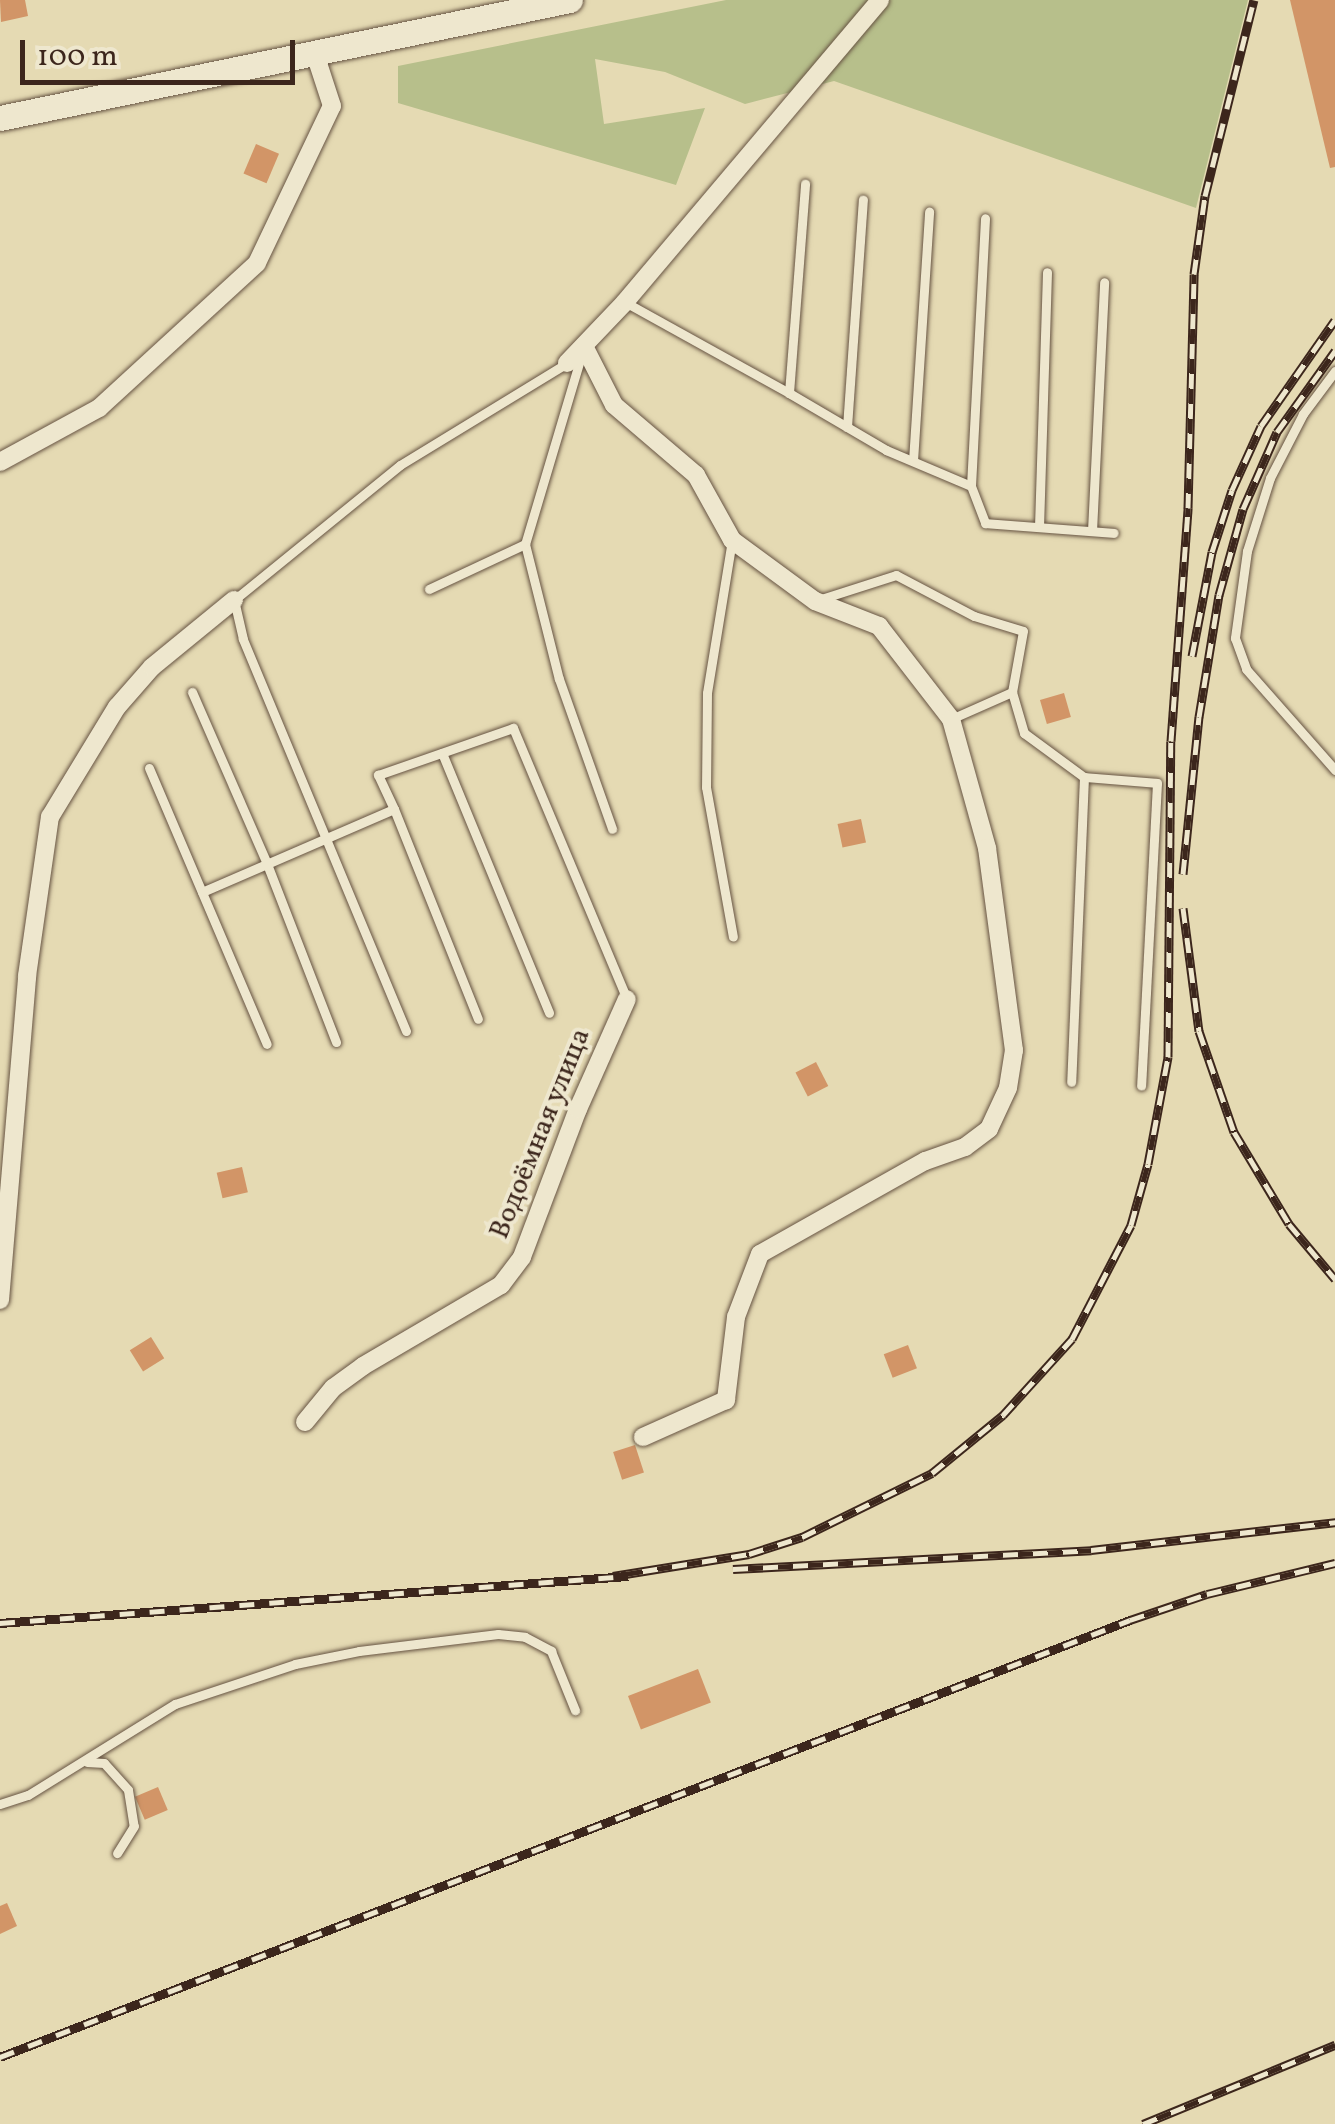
<!DOCTYPE html>
<html>
<head>
<meta charset="utf-8">
<style>
  body { margin:0 }
  #map { position:relative; width:1335px; height:2124px; overflow:hidden; background:#e5dab3; font-family:Vollkorn,serif }
  div>[style] { position:absolute }
  [style*='--x'] { left:calc(var(--x)*1px); top:calc(var(--y)*1px); width:calc(var(--w)*1px); rotate:calc(var(--a)*1deg) }
  .green>* { inset:0; background:#b7bf8b }
  .building>* { inset:0; background:#d29567; transform-origin:0 0 }
  .roads { filter:drop-shadow(0 0 2px #665342) drop-shadow(0 0 2px #665342) }
  .lane>* { height:9px; margin:-4.5px; padding:0 4.5px; transform-origin:4.5px; border-radius:4.5px; background:#eee7ce }
  .street>* { height:18px; margin:-9px; padding:0 9px; transform-origin:9px; border-radius:9px; background:#eee7ce }
  .secondary>* { height:25px; margin:-12.5px; padding:0 12.5px; transform-origin:12.5px; border-radius:12.5px; background:#eee7ce }
  .rail>* { height:9px; margin-top:-4.5px; transform-origin:0; background:repeating-linear-gradient(90deg,#eee7ce 0 15px,#3c261c 0 30px); box-sizing:border-box; border-block:2px solid #3c261c }
  span { translate:-50% -50%; white-space:nowrap; text-align:center; line-height:1.15; -webkit-text-stroke:8px #eee7ce; paint-order:stroke }
  .street-label { font-size:28px; color:#3c261c }
  .scale { position:absolute; left:20px; top:40px; width:275px; height:45px; box-sizing:border-box; border:5px solid #3c261c; border-top:0; padding-left:12px; font-size:30px; line-height:35px; white-space:nowrap; color:#3c261c; -webkit-text-stroke:8px #eee7ce; paint-order:stroke }
</style>
</head>
<body>
<div id="map">
  <div class="green">
    <i style="clip-path:polygon(726px 0,1248px 0,1196px 208px,834px 81px,745px 104px,665px 72px,595px 59px,604px 124px,705px 108px,676px 185px,398px 103px,398px 66px)"></i>
  </div>
  <div class="building">
    <i style="clip-path:polygon(0 0,25px 0,28px 16px,1px 22px)"></i>
    <i style="clip-path:polygon(1290px 0,1335px 0,1335px 167px,1330px 168px)"></i>
    <i style="left:256px;top:144px;width:25px;height:32px;rotate:23deg"></i>
    <i style="left:1064px;top:693px;width:25px;height:25px;rotate:74deg"></i>
    <i style="left:861px;top:819px;width:24px;height:24px;rotate:78deg"></i>
    <i style="left:816px;top:1062px;width:27px;height:23px;rotate:63deg"></i>
    <i style="left:242px;top:1167px;width:26px;height:26px;rotate:77deg"></i>
    <i style="left:151px;top:1337px;width:25px;height:25px;rotate:58deg"></i>
    <i style="left:908px;top:1345px;width:25px;height:26px;rotate:69deg"></i>
    <i style="left:635px;top:1445px;width:29px;height:23px;rotate:72deg"></i>
    <i style="left:698px;top:1669px;width:36px;height:75px;rotate:69deg"></i>
    <i style="left:158px;top:1787px;width:25px;height:25px;rotate:67deg"></i>
    <i style="clip-path:polygon(7px 1903px,17px 1926px,0 1934px,0 1906px)"></i>
  </div>
  <div class="roads">
    <div class="lane">
      <i style="--x:625;--y:302;--w:188;--a:29"></i>
      <i style="--x:789;--y:393;--w:210;--a:-85.6"></i>
      <i style="--x:582;--y:353;--w:199;--a:106.6"></i>
      <i style="--x:525;--y:544;--w:139;--a:75.9"></i>
      <i style="--x:559;--y:679;--w:159;--a:70.5"></i>
      <i style="--x:1335;--y:371;--w:54;--a:126.7"></i>
      <i style="--x:1303;--y:414;--w:72;--a:117.3"></i>
      <i style="--x:1270;--y:478;--w:77;--a:107.5"></i>
      <i style="--x:1247;--y:551;--w:88;--a:97.9"></i>
      <i style="--x:1235;--y:638;--w:33;--a:70"></i>
      <i style="--x:1246;--y:669;--w:135;--a:48.6"></i>
      <i style="--x:789;--y:393;--w:113;--a:30.4"></i>
      <i style="--x:886;--y:450;--w:92;--a:23"></i>
      <i style="--x:971;--y:486;--w:40;--a:69"></i>
      <i style="--x:985;--y:523;--w:129;--a:4.4"></i>
      <i style="--x:847;--y:427;--w:228;--a:-86"></i>
      <i style="--x:913;--y:461;--w:250;--a:-86.3"></i>
      <i style="--x:971;--y:486;--w:268;--a:-87"></i>
      <i style="--x:1039;--y:527;--w:255;--a:-88.2"></i>
      <i style="--x:1092;--y:531;--w:249;--a:-87.2"></i>
      <i style="--x:732;--y:540;--w:155;--a:99.3"></i>
      <i style="--x:707;--y:693;--w:94;--a:90.6"></i>
      <i style="--x:706;--y:787;--w:152;--a:79.8"></i>
      <i style="--x:429;--y:589;--w:106;--a:-25.1"></i>
      <i style="--x:818;--y:600;--w:82;--a:-17.8"></i>
      <i style="--x:896;--y:575;--w:88;--a:27.7"></i>
      <i style="--x:974;--y:616;--w:51;--a:17"></i>
      <i style="--x:1023;--y:631;--w:62;--a:100.2"></i>
      <i style="--x:1012;--y:692;--w:43;--a:73.7"></i>
      <i style="--x:1024;--y:733;--w:74;--a:36.3"></i>
      <i style="--x:1084;--y:777;--w:305;--a:92.4"></i>
      <i style="--x:192;--y:692;--w:188;--a:66.4"></i>
      <i style="--x:267;--y:864;--w:191;--a:68.8"></i>
      <i style="--x:951;--y:719;--w:67;--a:-23.9"></i>
      <i style="--x:442;--y:753;--w:281;--a:67.6"></i>
      <i style="--x:149;--y:768;--w:300;--a:66.9"></i>
      <i style="--x:1084;--y:777;--w:73;--a:4.7"></i>
      <i style="--x:1157;--y:783;--w:303;--a:93"></i>
      <i style="--x:394;--y:809;--w:226;--a:68.2"></i>
      <i style="--x:202;--y:892;--w:209;--a:-23.4"></i>
      <i style="--x:394;--y:809;--w:38;--a:-115"></i>
      <i style="--x:378;--y:775;--w:143;--a:-19.2"></i>
      <i style="--x:513;--y:728;--w:294;--a:67.2"></i>
      <i style="--x:406;--y:1031;--w:425;--a:-112.6"></i>
      <i style="--x:243;--y:639;--w:40;--a:-103"></i>
      <i style="--x:234;--y:600;--w:214;--a:-39.1"></i>
      <i style="--x:400;--y:465;--w:196;--a:-31.4"></i>
      <i style="--x:87;--y:1762;--w:17;--a:3"></i>
      <i style="--x:104;--y:1763;--w:36;--a:48"></i>
      <i style="--x:128;--y:1790;--w:36;--a:81"></i>
      <i style="--x:134;--y:1826;--w:32;--a:122"></i>
      <i style="--x:0;--y:1804;--w:29;--a:-18"></i>
      <i style="--x:28;--y:1795;--w:173;--a:-31.8"></i>
      <i style="--x:175;--y:1704;--w:126;--a:-18.4"></i>
      <i style="--x:295;--y:1664;--w:65;--a:-11.5"></i>
      <i style="--x:359;--y:1651;--w:140;--a:-7"></i>
      <i style="--x:498;--y:1634;--w:27;--a:6"></i>
      <i style="--x:525;--y:1637;--w:30;--a:28"></i>
      <i style="--x:551;--y:1651;--w:64;--a:67.9"></i>
    </div>
    <div class="street">
      <i style="--x:584;--y:346;--w:66;--a:63"></i>
      <i style="--x:614;--y:405;--w:108;--a:40.5"></i>
      <i style="--x:696;--y:475;--w:74;--a:61"></i>
      <i style="--x:732;--y:540;--w:103;--a:36.3"></i>
      <i style="--x:815;--y:601;--w:69;--a:21.3"></i>
      <i style="--x:879;--y:626;--w:118;--a:52.3"></i>
      <i style="--x:951;--y:719;--w:134;--a:74.4"></i>
      <i style="--x:987;--y:848;--w:204;--a:82.4"></i>
      <i style="--x:1014;--y:1050;--w:38;--a:99"></i>
      <i style="--x:1008;--y:1088;--w:45;--a:114.9"></i>
      <i style="--x:989;--y:1129;--w:30;--a:143"></i>
      <i style="--x:965;--y:1147;--w:42;--a:160.7"></i>
      <i style="--x:925;--y:1161;--w:189;--a:150.6"></i>
      <i style="--x:760;--y:1254;--w:67;--a:110.9"></i>
      <i style="--x:736;--y:1317;--w:84;--a:96.9"></i>
      <i style="--x:726;--y:1400;--w:91;--a:156"></i>
      <i style="--x:567;--y:363;--w:84;--a:-46.4"></i>
      <i style="--x:625;--y:302;--w:395;--a:-49.8"></i>
      <i style="--x:0;--y:462;--w:113;--a:-28.6"></i>
      <i style="--x:99;--y:408;--w:214;--a:-42.5"></i>
      <i style="--x:257;--y:263;--w:174;--a:-64.5"></i>
      <i style="--x:332;--y:106;--w:58;--a:-108.1"></i>
      <i style="--x:0;--y:1300;--w:325;--a:-85.2"></i>
      <i style="--x:27;--y:976;--w:161;--a:-81.8"></i>
      <i style="--x:50;--y:817;--w:129;--a:-58.7"></i>
      <i style="--x:117;--y:707;--w:53;--a:-48.8"></i>
      <i style="--x:152;--y:667;--w:106;--a:-39.3"></i>
      <i style="--x:305;--y:1422;--w:44;--a:-50.5"></i>
      <i style="--x:333;--y:1388;--w:37;--a:-36"></i>
      <i style="--x:363;--y:1366;--w:160;--a:-30.4"></i>
      <i style="--x:501;--y:1285;--w:35;--a:-53"></i>
      <i style="--x:522;--y:1257;--w:158;--a:-69.3"></i>
      <i style="--x:578;--y:1109;--w:120;--a:-66"></i>
    </div>
    <div class="secondary">
      <i style="--x:0;--y:118;--w:582;--a:-11.7"></i>
    </div>
  </div>
  <div class="rail">
    <i style="--x:1192;--y:656;--w:106;--a:-79.1"></i>
    <i style="--x:1212;--y:552;--w:65;--a:-72.1"></i>
    <i style="--x:1232;--y:490;--w:70;--a:-65.6"></i>
    <i style="--x:1261;--y:426;--w:129;--a:-55.1"></i>
    <i style="--x:1183;--y:874;--w:158;--a:-84.2"></i>
    <i style="--x:1199;--y:717;--w:124;--a:-80.7"></i>
    <i style="--x:1219;--y:595;--w:89;--a:-74.4"></i>
    <i style="--x:1243;--y:509;--w:84;--a:-66.2"></i>
    <i style="--x:1277;--y:432;--w:100;--a:-54.4"></i>
    <i style="--x:1183;--y:908;--w:124;--a:82.6"></i>
    <i style="--x:1199;--y:1031;--w:107;--a:70.9"></i>
    <i style="--x:1234;--y:1132;--w:107;--a:59.1"></i>
    <i style="--x:1289;--y:1224;--w:72;--a:50.1"></i>
    <i style="--x:733;--y:1569;--w:359;--a:-3"></i>
    <i style="--x:1091;--y:1550;--w:246;--a:-6.5"></i>
    <i style="--x:613;--y:1576;--w:138;--a:-9.2"></i>
    <i style="--x:749;--y:1554;--w:56;--a:-17.8"></i>
    <i style="--x:802;--y:1537;--w:145;--a:-26.2"></i>
    <i style="--x:932;--y:1473;--w:92;--a:-39.2"></i>
    <i style="--x:1003;--y:1415;--w:103;--a:-47.8"></i>
    <i style="--x:1072;--y:1339;--w:128;--a:-62.6"></i>
    <i style="--x:1131;--y:1225;--w:63;--a:-74.4"></i>
    <i style="--x:1148;--y:1164;--w:109;--a:-79.4"></i>
    <i style="--x:1168;--y:1057;--w:316;--a:-89.5"></i>
    <i style="--x:1171;--y:741;--w:234;--a:-85.8"></i>
    <i style="--x:1188;--y:508;--w:234;--a:-88.5"></i>
    <i style="--x:1194;--y:274;--w:79;--a:-82"></i>
    <i style="--x:1205;--y:196;--w:202;--a:-76"></i>
    <i style="--x:0;--y:1623;--w:630;--a:-4.28"></i>
    <i style="--x:0;--y:2057;--w:1212;--a:-21.14"></i>
    <i style="--x:1130;--y:1620;--w:81;--a:-18.7"></i>
    <i style="--x:1207;--y:1594;--w:132;--a:-13.6"></i>
    <i style="--x:1143;--y:2124;--w:208;--a:-22.4"></i>
  </div>
  <div class="street-label">
    <span style="left:541px;top:1134px;rotate:-68deg">Водоёмная улица</span>
  </div>
  <div class="scale">100 m</div>
</div>
</body>
</html>
